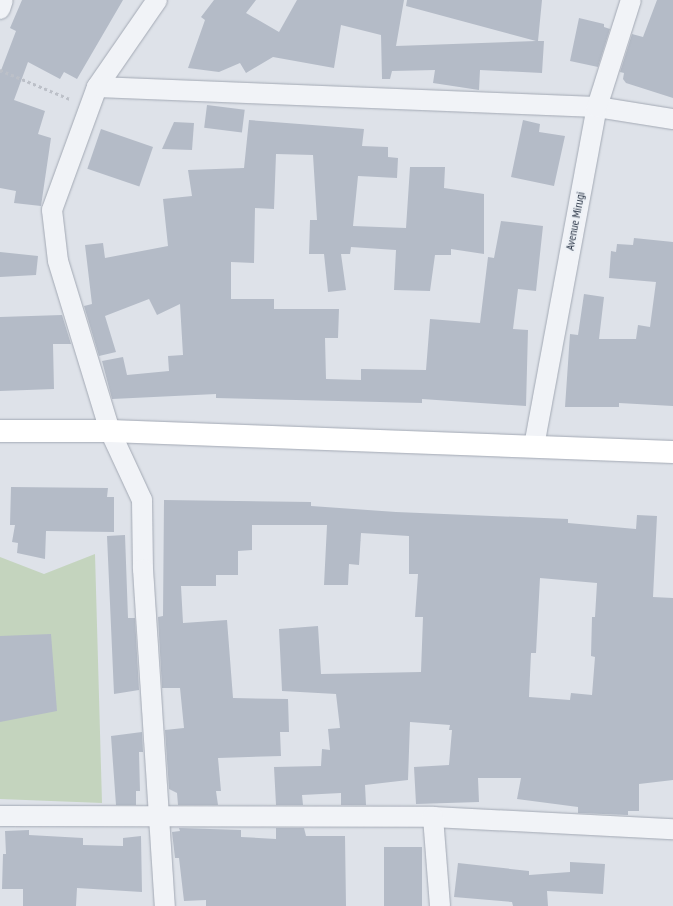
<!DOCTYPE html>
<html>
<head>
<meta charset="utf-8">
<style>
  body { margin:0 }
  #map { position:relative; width:673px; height:906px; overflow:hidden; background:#dee2e9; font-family:"PT Sans Narrow",sans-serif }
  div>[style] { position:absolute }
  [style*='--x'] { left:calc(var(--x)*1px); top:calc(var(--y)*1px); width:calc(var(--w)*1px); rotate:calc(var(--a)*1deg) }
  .green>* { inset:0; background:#c4d4be }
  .building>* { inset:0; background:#b4bbc7; transform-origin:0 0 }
  .path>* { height:2.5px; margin-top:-1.25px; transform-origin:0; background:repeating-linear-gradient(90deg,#bcc0c8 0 3px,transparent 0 6px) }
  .roads { filter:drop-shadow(0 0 1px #a3a9b4) drop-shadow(0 0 1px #a3a9b4) }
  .street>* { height:20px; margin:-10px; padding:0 10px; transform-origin:10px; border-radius:10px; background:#f1f3f7 }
  .highway>* { height:22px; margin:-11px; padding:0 11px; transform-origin:11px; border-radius:11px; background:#fff }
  span { translate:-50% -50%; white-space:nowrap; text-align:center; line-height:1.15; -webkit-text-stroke:4px #edf1f6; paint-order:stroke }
  .street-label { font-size:12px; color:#253042 }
</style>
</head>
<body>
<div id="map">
  <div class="green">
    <i style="clip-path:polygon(95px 554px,102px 803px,0 799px,0 557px,44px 574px)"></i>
  </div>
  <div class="building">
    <i style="clip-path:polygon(22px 0,123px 0,77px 79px,64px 72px,60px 79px,28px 62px,14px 100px,45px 111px,38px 134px,51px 138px,41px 206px,14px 203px,16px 191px,0 188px,0 73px,16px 31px,10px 28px)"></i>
    <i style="clip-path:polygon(214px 0,256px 0,246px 13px,279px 32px,297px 0,404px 0,396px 46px,536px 41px,406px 6px,407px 0,542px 0,538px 41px,544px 41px,542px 73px,480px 70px,479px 90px,433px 83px,435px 70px,392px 71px,390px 79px,382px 79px,381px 35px,341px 25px,334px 68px,273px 57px,246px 73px,240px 63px,219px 72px,188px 68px,205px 20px,201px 17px)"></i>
    <i style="clip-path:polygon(657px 0,673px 0,673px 98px,626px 83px,623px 79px,624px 73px,620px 72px,632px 34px,643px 37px)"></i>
    <i style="clip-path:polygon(579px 18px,604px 24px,604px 27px,610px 29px,598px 67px,570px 61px)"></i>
    <i style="left:207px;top:105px;width:38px;height:23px;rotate:7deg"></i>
    <i style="clip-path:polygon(249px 120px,364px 129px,362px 146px,388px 147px,388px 157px,398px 158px,397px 178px,358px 176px,353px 226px,406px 228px,410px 167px,445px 167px,444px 188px,484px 194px,484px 254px,451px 249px,451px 255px,435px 255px,430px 291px,394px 290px,396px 250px,351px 247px,350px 254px,341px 254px,346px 290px,328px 292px,324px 254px,309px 254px,310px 220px,317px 220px,313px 155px,276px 154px,274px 209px,255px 208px,254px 263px,231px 262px,231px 299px,274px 299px,274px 309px,339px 309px,338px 338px,325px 338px,326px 379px,361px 380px,361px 369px,426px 370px,430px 319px,480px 323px,488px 257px,494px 258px,501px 221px,543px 226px,536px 291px,518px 289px,513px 329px,528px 330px,526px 406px,422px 399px,422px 403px,216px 398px,216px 394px,112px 399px,102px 361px,123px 357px,127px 375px,169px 371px,168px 356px,183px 355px,180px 304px,157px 315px,149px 299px,105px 316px,116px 352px,99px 356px,84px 306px,92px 304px,85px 245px,103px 243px,105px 258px,168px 246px,163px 199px,192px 196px,188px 170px,244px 168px)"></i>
    <i style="clip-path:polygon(523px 120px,540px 124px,539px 132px,565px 136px,554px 186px,511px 177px)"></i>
    <i style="clip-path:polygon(174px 122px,194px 123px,192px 150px,162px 149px)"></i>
    <i style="left:101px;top:129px;width:55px;height:42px;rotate:19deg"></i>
    <i style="clip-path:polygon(634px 238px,673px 242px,673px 406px,619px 403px,619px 407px,565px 407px,570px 334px,578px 335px,584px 294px,604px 297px,599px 339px,636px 339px,638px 325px,650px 327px,656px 282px,609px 278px,611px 251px,616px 252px,617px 244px,633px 245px)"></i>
    <i style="clip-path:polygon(0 252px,38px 256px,36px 275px,0 277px)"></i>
    <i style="clip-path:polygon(62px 315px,71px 344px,53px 344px,54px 389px,0 391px,0 317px)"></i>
    <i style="clip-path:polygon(11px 487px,108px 488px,107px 497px,114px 497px,114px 532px,46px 531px,45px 559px,17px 553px,18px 543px,12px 542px,15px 525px,10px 525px)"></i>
    <i style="clip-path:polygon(evenodd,164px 500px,311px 502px,311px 506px,396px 512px,568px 519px,568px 523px,636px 529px,637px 515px,657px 516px,653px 597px,673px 598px,673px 780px,639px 784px,639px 811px,628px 811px,628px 815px,578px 813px,578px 807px,517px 799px,521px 778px,478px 778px,479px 802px,416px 804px,414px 767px,449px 765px,452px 730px,449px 730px,450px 725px,410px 722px,408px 780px,365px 785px,366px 805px,341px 805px,341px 793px,302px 795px,303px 805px,276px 805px,274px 767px,321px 766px,322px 749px,330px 750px,328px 729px,340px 728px,336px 694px,282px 691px,279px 629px,318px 626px,321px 674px,421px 672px,423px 617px,415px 617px,418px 574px,409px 574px,409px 536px,361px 533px,359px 565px,349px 564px,348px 585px,324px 585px,327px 525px,252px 525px,252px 550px,238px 551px,238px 575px,216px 575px,216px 586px,181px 586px,183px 623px,227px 620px,233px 698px,288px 699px,289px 732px,280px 732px,281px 756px,218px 758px,221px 791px,216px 791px,218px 805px,178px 805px,177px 793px,169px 789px,165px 730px,184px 728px,180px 688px,162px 688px,158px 617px,163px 616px,164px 500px,540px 578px,597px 583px,595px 617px,592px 617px,591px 656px,595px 657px,592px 695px,571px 693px,570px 700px,529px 697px,531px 653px,536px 653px,540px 578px)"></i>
    <i style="clip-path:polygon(125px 535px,128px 618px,135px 618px,139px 690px,114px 694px,107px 536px)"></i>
    <i style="clip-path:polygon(51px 634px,57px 711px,0 722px,0 636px)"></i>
    <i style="clip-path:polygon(142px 732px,143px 752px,139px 752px,140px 791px,136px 791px,136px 805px,116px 805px,111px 736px)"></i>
    <i style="clip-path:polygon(179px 828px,241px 830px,241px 837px,276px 839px,276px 828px,304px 828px,306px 836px,345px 836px,346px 906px,206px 906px,206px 900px,184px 901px,179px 858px,175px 858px,172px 832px,180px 831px)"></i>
    <i style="clip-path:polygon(29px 830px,29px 835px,83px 838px,83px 845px,123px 846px,123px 838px,141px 836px,142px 892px,77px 888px,76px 906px,23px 906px,23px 889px,2px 889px,3px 854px,6px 854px,5px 831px)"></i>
    <i style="left:384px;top:847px;width:38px;height:59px"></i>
    <i style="clip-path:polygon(570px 862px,605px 864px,603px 894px,547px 891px,548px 906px,513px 906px,512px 902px,454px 897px,458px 863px,529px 871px,529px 875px,570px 872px)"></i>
  </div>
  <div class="path">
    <i style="--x:0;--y:70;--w:76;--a:22.5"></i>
  </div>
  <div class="roads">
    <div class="street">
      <i style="--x:157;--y:0;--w:106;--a:124.6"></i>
      <i style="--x:97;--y:87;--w:131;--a:110.1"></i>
      <i style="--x:52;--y:210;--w:51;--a:83.3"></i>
      <i style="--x:58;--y:261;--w:178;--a:73"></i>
      <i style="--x:110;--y:431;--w:76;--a:65.1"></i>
      <i style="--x:142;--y:500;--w:69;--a:89.2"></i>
      <i style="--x:143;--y:569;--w:338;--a:86.3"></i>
      <i style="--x:0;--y:9;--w:9;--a:-72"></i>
      <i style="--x:97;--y:87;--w:500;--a:2.29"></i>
      <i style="--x:597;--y:107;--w:77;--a:9"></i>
      <i style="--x:534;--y:446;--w:345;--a:-79.5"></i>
      <i style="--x:597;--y:107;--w:112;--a:-72.4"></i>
      <i style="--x:0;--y:816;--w:433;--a:0.1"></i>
      <i style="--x:433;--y:817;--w:240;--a:2.9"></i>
      <i style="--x:433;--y:817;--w:89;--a:85.5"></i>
    </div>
    <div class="highway">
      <i style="--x:0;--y:431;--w:110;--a:0"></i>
      <i style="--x:110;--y:431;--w:563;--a:2.14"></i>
    </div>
  </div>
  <div class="street-label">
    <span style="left:575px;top:221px;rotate:-79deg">Avenue Mirugi</span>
  </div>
</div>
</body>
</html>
